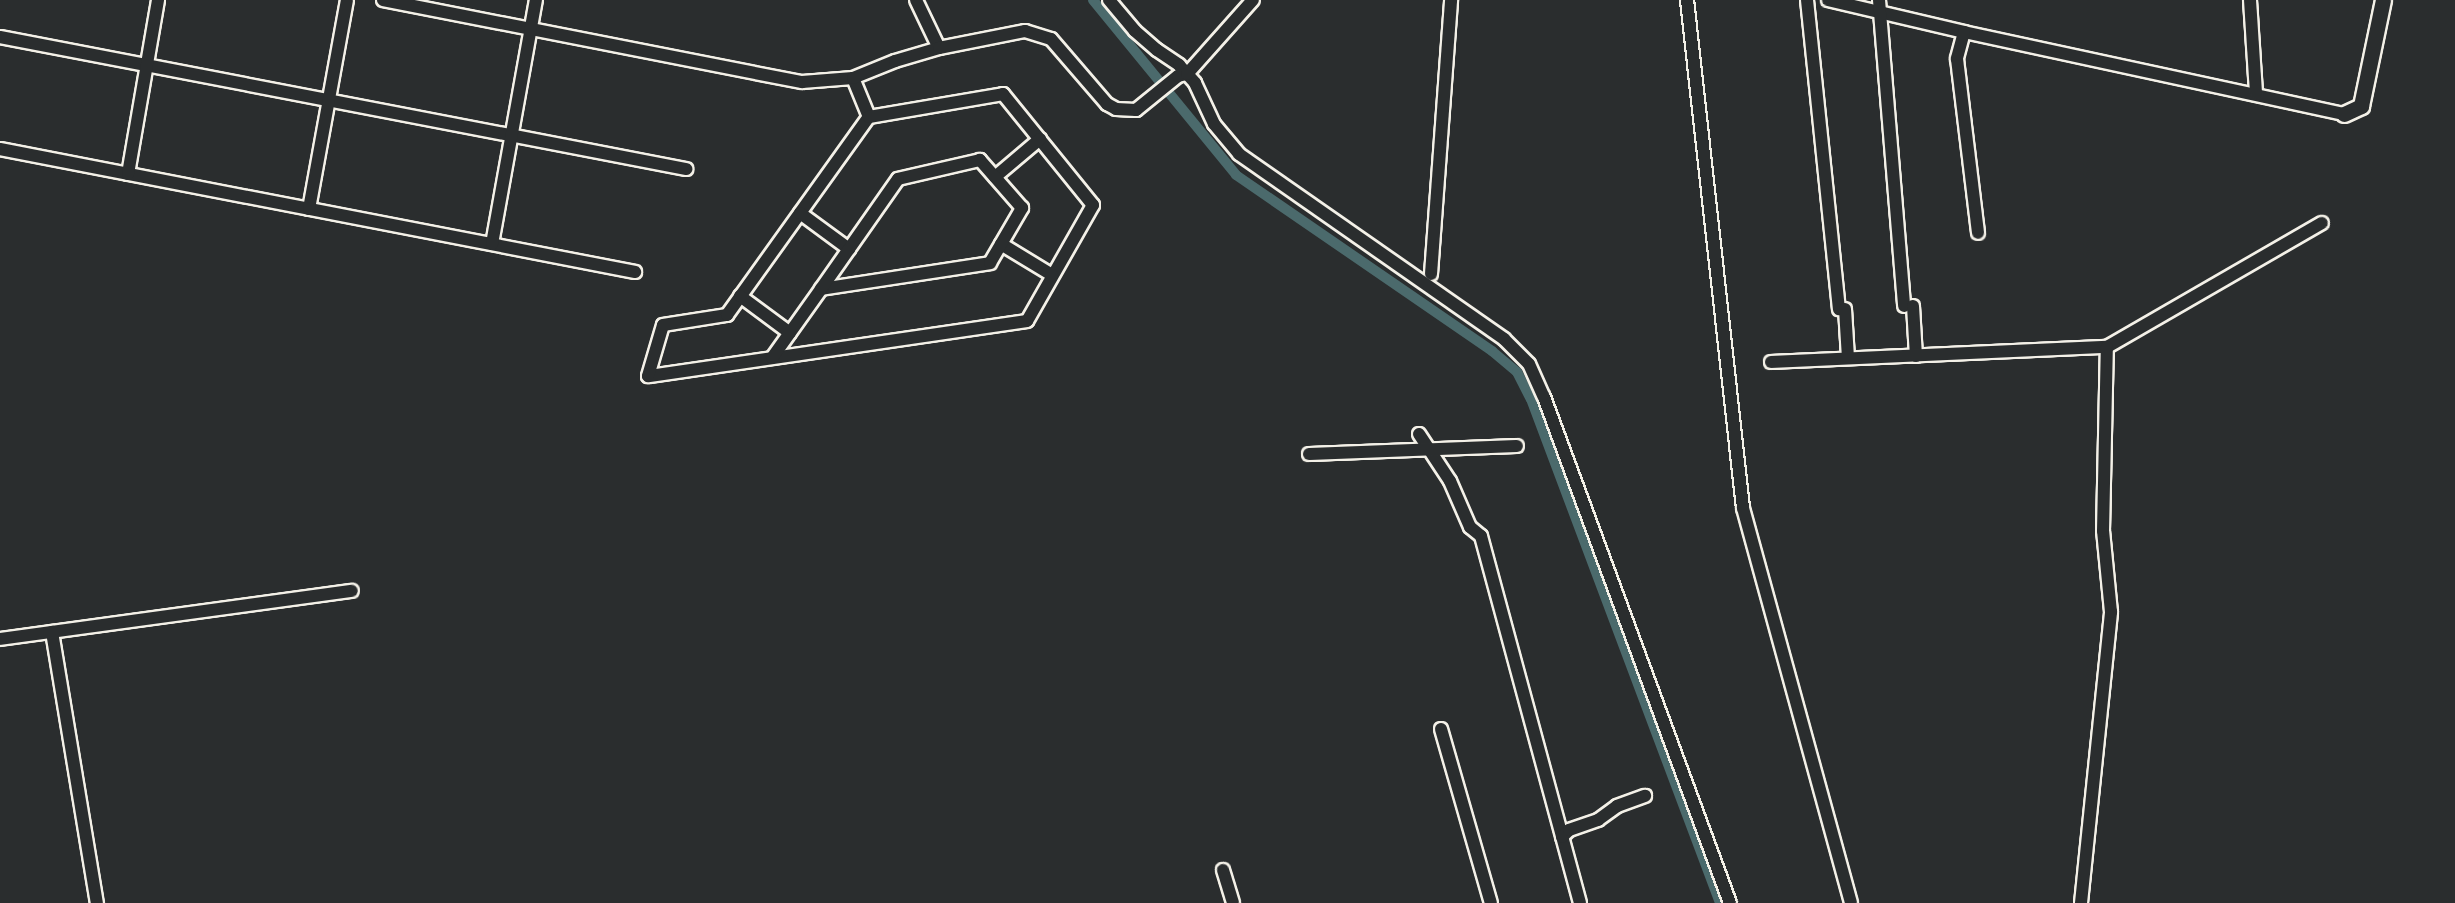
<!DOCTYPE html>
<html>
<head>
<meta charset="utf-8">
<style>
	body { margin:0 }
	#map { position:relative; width:2455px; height:903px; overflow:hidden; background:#2a2d2e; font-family:Mali,sans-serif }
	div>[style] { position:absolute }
	.canal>* { height:10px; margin:-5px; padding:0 5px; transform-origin:5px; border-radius:5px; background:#4b6a6c }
	.roads { filter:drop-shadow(2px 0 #f4f1e8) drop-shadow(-2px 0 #f4f1e8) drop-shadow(0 2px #f4f1e8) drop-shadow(0 -2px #f4f1e8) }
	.minor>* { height:12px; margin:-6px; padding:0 6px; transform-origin:6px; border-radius:6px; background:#2a2d2e }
	.tertiary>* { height:15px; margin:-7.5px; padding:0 7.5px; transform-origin:7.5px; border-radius:7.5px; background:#2a2d2e }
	span { translate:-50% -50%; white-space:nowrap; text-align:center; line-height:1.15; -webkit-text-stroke:5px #2a2d2e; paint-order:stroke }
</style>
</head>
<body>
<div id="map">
	<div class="canal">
		<div style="left:1093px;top:0;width:226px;rotate:50.7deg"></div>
		<div style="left:1236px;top:175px;width:311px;rotate:34.5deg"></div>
		<div style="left:1492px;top:351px;width:33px;rotate:40deg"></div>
		<div style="left:1517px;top:372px;width:30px;rotate:63deg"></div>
		<div style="left:1531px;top:399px;width:538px;rotate:69.44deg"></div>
	</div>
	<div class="roads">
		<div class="minor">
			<div style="left:383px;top:0;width:427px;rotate:11.1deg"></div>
			<div style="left:802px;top:82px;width:51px;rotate:-4.5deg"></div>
			<div style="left:853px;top:78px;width:42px;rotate:67.7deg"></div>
			<div style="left:916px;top:0;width:53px;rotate:64.4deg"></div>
			<div style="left:1109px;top:0;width:40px;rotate:50deg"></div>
			<div style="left:1135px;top:31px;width:29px;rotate:41deg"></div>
			<div style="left:1157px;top:50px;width:27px;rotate:34deg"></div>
			<div style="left:1179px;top:65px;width:24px;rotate:48deg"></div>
			<div style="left:1195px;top:83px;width:45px;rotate:65.1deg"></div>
			<div style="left:1214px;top:124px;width:39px;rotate:50deg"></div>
			<div style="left:1239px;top:154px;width:323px;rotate:34.9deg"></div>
			<div style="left:1504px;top:339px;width:35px;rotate:45deg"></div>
			<div style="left:1529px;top:364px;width:36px;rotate:66deg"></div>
			<div style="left:1544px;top:397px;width:539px;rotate:69.82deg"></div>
			<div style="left:1687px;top:0;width:511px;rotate:83.71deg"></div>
			<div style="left:1743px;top:508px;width:409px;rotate:74.7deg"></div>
			<div style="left:1807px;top:0;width:311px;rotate:84.1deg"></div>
			<div style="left:1828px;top:0;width:140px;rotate:13.2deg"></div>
			<div style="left:1964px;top:32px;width:389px;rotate:12.2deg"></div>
			<div style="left:1879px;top:0;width:307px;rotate:85.3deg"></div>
			<div style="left:2250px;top:0;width:94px;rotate:86.3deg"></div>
			<div style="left:1964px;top:32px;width:28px;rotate:105deg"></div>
			<div style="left:1957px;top:59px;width:175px;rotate:83.1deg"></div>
			<div style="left:0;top:37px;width:699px;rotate:10.89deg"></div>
			<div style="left:853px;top:78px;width:45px;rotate:-22deg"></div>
			<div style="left:895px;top:61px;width:46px;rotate:-16.5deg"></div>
			<div style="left:939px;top:48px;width:88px;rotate:-11.2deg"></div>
			<div style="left:1025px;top:31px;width:27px;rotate:17deg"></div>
			<div style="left:1051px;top:39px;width:86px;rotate:49.3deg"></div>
			<div style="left:1107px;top:104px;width:10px;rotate:29deg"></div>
			<div style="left:1116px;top:109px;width:20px;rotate:3deg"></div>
			<div style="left:1136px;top:110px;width:54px;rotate:-39deg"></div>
			<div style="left:1178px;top:76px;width:9px;rotate:-13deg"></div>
			<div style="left:1187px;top:74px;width:99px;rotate:-48.3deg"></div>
			<div style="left:1003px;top:94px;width:143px;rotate:51deg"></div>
			<div style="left:1093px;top:205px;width:133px;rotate:119.6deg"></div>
			<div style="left:1027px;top:321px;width:383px;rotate:171.7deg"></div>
			<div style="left:648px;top:376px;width:53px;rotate:-73.6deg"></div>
			<div style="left:663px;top:325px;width:65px;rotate:-8.9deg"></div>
			<div style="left:727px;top:315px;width:244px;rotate:-54.4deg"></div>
			<div style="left:869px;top:117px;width:136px;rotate:-9.7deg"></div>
			<div style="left:0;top:149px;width:647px;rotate:10.96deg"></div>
			<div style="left:128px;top:174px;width:177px;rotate:-80.2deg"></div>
			<div style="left:995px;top:177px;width:59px;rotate:-40.2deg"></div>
			<div style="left:309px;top:209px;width:212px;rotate:-79.7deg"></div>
			<div style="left:800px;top:213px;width:61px;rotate:36.3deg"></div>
			<div style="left:492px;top:244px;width:248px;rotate:-79.8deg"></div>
			<div style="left:1001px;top:244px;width:60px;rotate:31.3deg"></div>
			<div style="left:1431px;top:274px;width:275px;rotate:-85.8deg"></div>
			<div style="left:740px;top:296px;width:62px;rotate:36.5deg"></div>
			<div style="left:1913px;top:306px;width:50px;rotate:86.6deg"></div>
			<div style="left:1845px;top:309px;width:49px;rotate:86.5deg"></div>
			<div style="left:772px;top:358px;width:85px;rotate:-54.6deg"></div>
			<div style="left:821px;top:289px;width:171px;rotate:-8.7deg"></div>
			<div style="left:990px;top:263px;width:64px;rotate:-59.8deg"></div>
			<div style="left:1022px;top:208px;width:64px;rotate:-131.2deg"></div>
			<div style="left:980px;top:160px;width:84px;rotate:167deg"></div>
			<div style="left:898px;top:179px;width:134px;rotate:125deg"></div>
			<div style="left:1771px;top:362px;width:336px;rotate:-2.6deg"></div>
			<div style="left:2107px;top:347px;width:248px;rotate:-30deg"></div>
			<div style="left:1419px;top:434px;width:56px;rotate:56.6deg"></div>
			<div style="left:1450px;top:481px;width:50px;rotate:66.5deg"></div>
			<div style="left:1470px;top:527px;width:14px;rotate:39deg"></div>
			<div style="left:1481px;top:536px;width:380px;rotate:74.9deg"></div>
			<div style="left:1309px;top:454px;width:208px;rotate:-2.2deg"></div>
			<div style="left:52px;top:632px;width:275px;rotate:80.6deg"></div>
			<div style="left:0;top:639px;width:355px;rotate:-7.8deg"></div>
			<div style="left:1441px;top:729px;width:181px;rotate:74deg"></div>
			<div style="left:1562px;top:837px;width:10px;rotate:-45deg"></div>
			<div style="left:1569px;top:830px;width:31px;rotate:-19deg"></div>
			<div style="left:1598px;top:820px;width:24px;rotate:-36deg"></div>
			<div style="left:1617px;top:806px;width:30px;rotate:-20deg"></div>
			<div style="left:1223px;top:870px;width:34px;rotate:73deg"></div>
			<div style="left:2081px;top:903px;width:293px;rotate:-84.1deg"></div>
			<div style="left:2111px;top:612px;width:81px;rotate:-95.6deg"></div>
			<div style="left:2103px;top:531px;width:184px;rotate:-88.8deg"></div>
		</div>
		<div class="tertiary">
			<div style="left:2344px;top:114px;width:19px;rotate:-25deg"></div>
			<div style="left:2361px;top:106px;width:108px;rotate:-78.3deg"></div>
		</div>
	</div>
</div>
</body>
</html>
